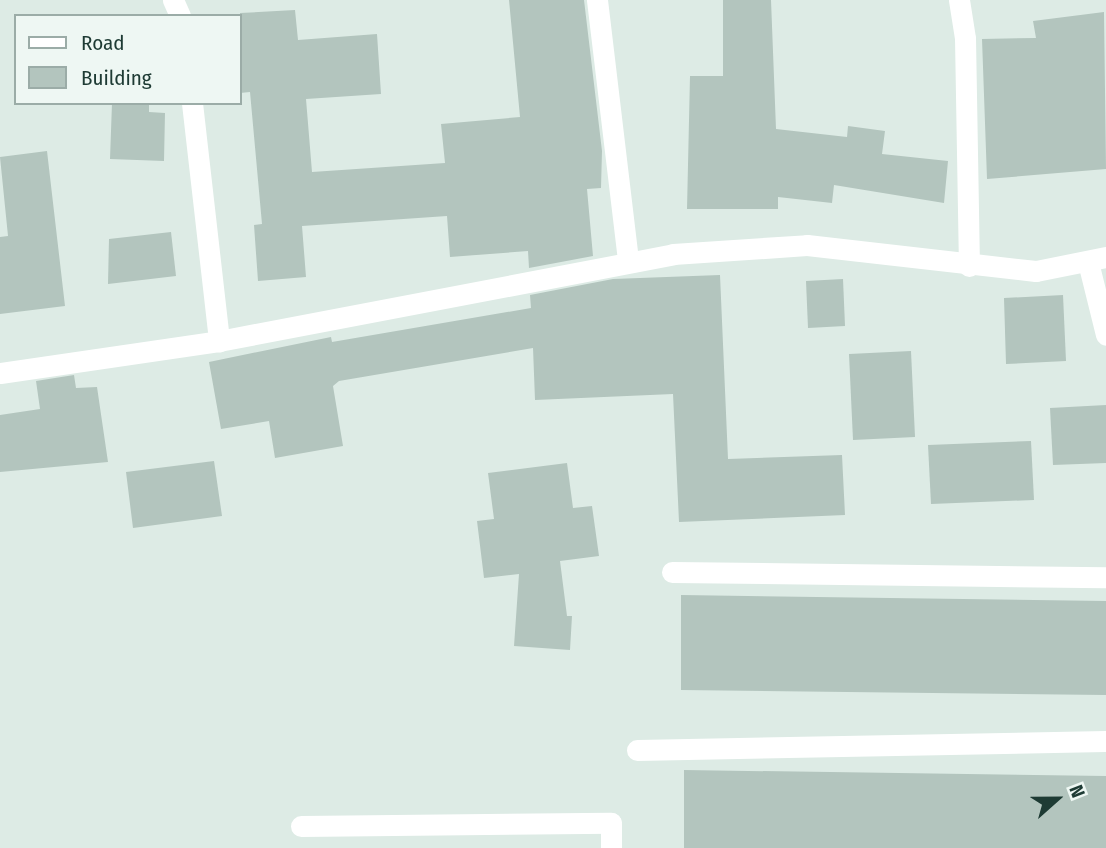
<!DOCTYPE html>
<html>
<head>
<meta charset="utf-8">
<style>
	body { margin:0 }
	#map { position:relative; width:1106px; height:848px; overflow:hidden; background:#ddebe5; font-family:"Fira Sans Condensed",sans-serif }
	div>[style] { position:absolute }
	.building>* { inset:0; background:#b3c5be }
	.minor>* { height:21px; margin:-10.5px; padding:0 10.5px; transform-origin:10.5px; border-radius:10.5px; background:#fff }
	span { translate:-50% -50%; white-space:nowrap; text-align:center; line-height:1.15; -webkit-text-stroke:6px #eef7f3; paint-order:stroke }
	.legend { position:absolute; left:14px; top:14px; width:228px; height:91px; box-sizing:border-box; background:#eef7f3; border:2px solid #9baca7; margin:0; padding:9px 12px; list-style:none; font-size:21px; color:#1e3b34 }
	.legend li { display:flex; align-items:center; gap:14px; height:35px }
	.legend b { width:35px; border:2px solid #9baca7 }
	.north { position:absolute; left:1022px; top:764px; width:70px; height:70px; -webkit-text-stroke:5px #eef7f3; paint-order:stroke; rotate:69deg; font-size:19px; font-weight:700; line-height:28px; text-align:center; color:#1e3b34 }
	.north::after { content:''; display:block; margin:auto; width:24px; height:32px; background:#1e3b34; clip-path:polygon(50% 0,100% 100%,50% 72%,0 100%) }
</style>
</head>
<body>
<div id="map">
	<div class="building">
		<div style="clip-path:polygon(509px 0,584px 0,602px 151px,601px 188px,587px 189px,593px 256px,529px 268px,528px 251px,450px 257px,447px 216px,302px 226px,306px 277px,258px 281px,254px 225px,262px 224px,250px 92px,240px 93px,240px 13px,295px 10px,298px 40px,377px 34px,381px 94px,306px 99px,312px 172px,445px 163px,441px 124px,520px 117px)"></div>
		<div style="clip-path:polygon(723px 0,771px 0,776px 129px,847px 137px,848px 126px,885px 131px,882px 154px,948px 161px,944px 203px,834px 185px,832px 203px,778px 197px,778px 209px,687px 209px,690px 76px,723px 76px)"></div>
		<div style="clip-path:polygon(1104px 12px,1106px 169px,987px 179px,982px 39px,1036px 38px,1033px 21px)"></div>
		<div style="clip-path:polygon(112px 103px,149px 103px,149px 112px,165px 113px,164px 161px,110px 159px)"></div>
		<div style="clip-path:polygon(47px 151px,65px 306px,0 314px,0 237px,8px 236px,0 157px)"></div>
		<div style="clip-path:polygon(171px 232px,176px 276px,108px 284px,109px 239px)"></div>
		<div style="clip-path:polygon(720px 275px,728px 459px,842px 455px,845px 515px,679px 522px,673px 394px,535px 400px,533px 348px,339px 381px,333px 386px,343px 446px,275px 458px,269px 421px,221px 429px,209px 362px,331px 337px,332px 342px,531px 308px,530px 295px,613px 279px)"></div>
		<div style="clip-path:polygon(843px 279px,845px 326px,808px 328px,806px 281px)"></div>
		<div style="clip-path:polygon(1063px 295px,1066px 361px,1006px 364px,1004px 298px)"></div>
		<div style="clip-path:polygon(911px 351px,915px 437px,853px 440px,849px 354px)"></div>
		<div style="clip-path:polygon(74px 375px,76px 388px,97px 387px,108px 462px,0 472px,0 415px,40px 409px,36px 381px)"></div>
		<div style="clip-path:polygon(1106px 405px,1106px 463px,1053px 465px,1050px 408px)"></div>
		<div style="clip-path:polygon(1031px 441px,1034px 500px,931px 504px,928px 445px)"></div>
		<div style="clip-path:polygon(214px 461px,222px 516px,133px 528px,126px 472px)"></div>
		<div style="clip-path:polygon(567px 463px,573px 508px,592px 506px,599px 556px,560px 561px,567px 616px,572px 616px,570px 650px,514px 646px,519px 574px,484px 578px,477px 521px,494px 519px,488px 473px)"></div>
		<div style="clip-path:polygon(681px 595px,1106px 601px,1106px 695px,681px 690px)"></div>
		<div style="clip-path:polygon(684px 770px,1106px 776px,1106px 848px,684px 848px)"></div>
	</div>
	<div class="minor">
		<div style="left:173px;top:0;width:17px;rotate:66deg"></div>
		<div style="left:597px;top:0;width:262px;rotate:83.2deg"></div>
		<div style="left:959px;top:0;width:38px;rotate:81deg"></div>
		<div style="left:965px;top:38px;width:228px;rotate:89deg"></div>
		<div style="left:192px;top:103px;width:240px;rotate:83.5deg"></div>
		<div style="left:1088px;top:262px;width:75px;rotate:76.1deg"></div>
		<div style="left:0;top:373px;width:221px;rotate:-8.3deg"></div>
		<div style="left:219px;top:341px;width:462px;rotate:-10.8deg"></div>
		<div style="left:673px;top:254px;width:134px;rotate:-3.8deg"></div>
		<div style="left:807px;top:245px;width:230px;rotate:6.5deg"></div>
		<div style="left:1036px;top:271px;width:71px;rotate:-11.3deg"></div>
		<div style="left:672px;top:572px;width:434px;rotate:0.7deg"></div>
		<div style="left:637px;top:750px;width:469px;rotate:-1.1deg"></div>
		<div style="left:301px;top:826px;width:310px;rotate:-0.6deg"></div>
		<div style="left:611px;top:823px;width:25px;rotate:90deg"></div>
	</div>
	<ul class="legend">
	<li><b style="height:9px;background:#fff"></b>Road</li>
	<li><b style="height:19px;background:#b3c5be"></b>Building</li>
	</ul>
	<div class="north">N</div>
</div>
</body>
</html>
